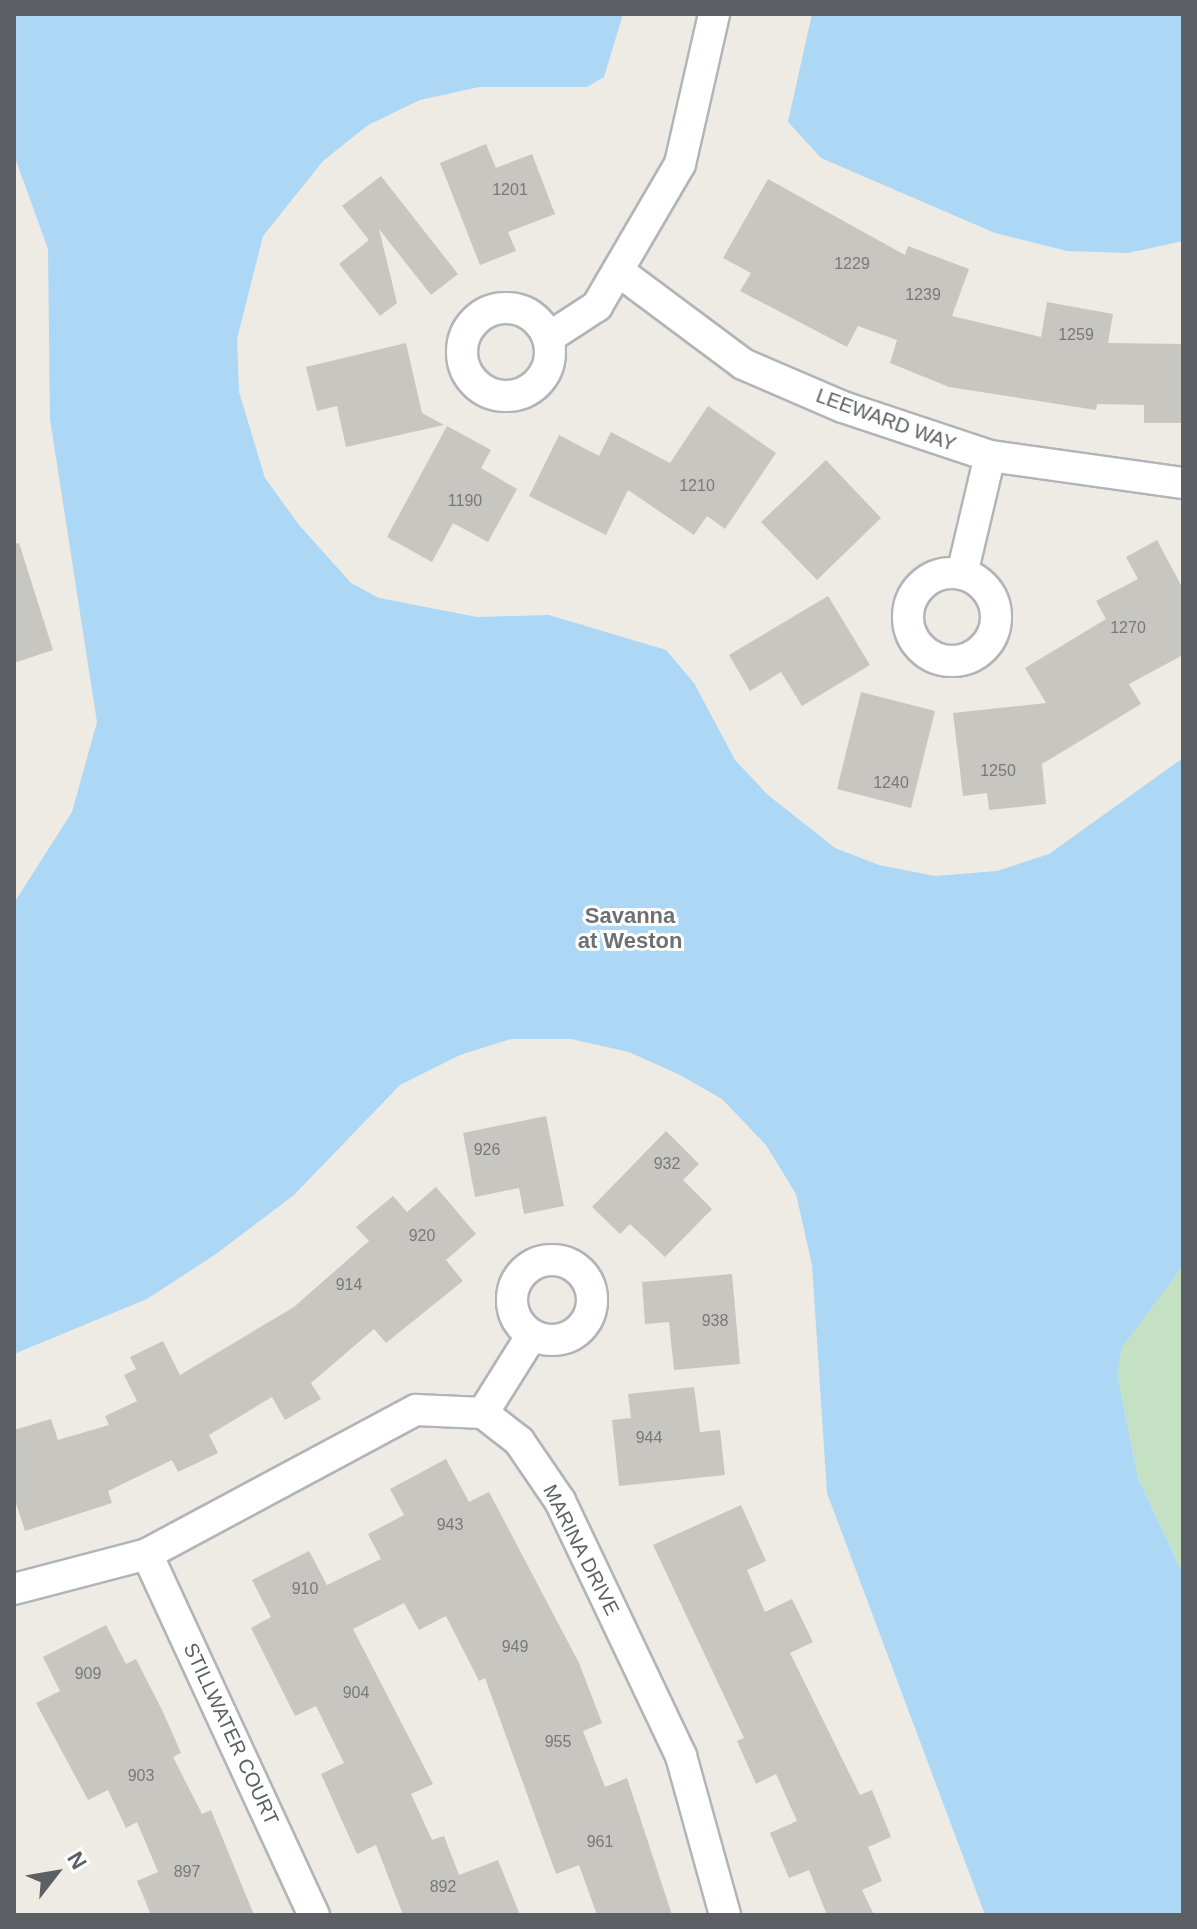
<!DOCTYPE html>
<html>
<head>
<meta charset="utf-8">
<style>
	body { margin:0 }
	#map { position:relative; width:1197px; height:1929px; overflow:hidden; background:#edebe4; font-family:Helvetica,sans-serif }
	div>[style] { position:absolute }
	.green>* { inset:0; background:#c4e2c3 }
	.water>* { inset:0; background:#acd7f5 }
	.building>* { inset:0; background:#c8c6c1 }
	.roads { filter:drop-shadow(2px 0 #b1b4b8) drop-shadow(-2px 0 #b1b4b8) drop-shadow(0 2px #b1b4b8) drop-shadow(0 -2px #b1b4b8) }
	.street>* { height:30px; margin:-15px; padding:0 15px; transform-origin:15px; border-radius:15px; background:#fff }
	.street>.ring { margin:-15px; padding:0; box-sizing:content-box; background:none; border:30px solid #fff; border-radius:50% }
	span { translate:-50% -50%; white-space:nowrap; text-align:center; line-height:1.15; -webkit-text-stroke:6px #fff; paint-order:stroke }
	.number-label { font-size:16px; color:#77797a }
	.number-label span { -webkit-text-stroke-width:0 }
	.street-label { font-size:20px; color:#5c5f63 }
	.neighbourhood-label { font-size:22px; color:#6d7175; font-weight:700 }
	.frame { position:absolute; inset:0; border:16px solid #5c5f63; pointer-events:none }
	.north { position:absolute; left:16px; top:1833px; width:80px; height:80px; -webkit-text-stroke:6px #fff; paint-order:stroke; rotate:59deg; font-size:22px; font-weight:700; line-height:32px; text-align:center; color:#5c5f63 }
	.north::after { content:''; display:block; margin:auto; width:28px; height:36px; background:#5c5f63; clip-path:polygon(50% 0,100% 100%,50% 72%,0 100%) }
</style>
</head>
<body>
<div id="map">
	<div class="green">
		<div style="clip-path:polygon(1183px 1266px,1183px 1574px,1138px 1478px,1117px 1373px,1121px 1347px)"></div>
	</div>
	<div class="water">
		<div style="clip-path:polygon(14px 14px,623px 14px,604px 77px,587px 87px,479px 87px,420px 100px,368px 125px,323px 161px,263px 236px,237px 339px,239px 392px,265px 478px,299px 525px,351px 583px,379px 598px,477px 617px,549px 615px,666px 650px,694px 683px,735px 760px,768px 795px,835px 848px,879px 865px,935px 876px,997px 871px,1049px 854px,1183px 758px,1183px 1266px,1122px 1347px,1117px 1373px,1138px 1478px,1183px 1574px,1183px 1915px,985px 1915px,827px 1493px,812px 1265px,796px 1194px,766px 1145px,722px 1099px,680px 1075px,629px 1052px,571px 1039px,511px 1039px,460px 1055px,400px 1085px,294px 1195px,216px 1254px,147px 1299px,14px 1354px,14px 903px,72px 812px,97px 722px,50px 419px,48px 249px,14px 155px)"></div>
		<div style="clip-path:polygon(812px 14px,1183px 14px,1183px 241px,1128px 253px,1067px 251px,995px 233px,821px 158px,788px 122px)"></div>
	</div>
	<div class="building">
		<div style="clip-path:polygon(486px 144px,496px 168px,532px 154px,555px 214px,508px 232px,516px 251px,480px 265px,440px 163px)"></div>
		<div style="clip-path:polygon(381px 176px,458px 274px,431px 295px,379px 229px,397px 303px,380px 316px,339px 264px,369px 240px,342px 206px)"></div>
		<div style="clip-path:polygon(768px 179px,905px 255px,908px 246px,969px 269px,952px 316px,1041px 337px,1047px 302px,1113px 314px,1108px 343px,1183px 344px,1182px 423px,1144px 423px,1144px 405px,1097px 404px,1096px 410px,949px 387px,890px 363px,897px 340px,858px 326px,847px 347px,740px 291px,751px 273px,723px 258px)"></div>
		<div style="clip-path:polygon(406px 343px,422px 413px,444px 425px,346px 447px,337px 406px,317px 411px,306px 367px)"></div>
		<div style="clip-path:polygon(708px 406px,776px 453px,725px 529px,707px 516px,694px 535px,628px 490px,606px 535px,529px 496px,559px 435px,599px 456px,611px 432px,670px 463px)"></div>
		<div style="clip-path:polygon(447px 426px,491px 450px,481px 468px,517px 489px,488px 542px,453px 523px,432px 562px,387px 537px)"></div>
		<div style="clip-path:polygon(826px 460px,881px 518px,817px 580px,761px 522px)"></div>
		<div style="clip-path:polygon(1157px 540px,1183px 589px,1183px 655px,1129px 684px,1141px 704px,1042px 764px,1046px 804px,989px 810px,987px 793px,963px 796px,953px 713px,1046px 703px,1025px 668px,1106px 619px,1096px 601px,1138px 579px,1126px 557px)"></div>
		<div style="clip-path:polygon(19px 543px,53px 650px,14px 663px,14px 544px)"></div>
		<div style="clip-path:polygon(828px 596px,870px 665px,802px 706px,781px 672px,750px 691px,729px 655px)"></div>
		<div style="clip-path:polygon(861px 692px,935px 711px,911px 808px,837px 789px)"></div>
		<div style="clip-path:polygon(546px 1116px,564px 1206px,524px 1214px,519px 1188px,475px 1197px,463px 1133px)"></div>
		<div style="clip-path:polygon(666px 1131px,699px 1164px,683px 1180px,712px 1209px,665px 1257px,630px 1224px,620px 1234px,592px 1207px)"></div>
		<div style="clip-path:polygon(436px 1187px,476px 1234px,446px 1260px,463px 1281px,386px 1343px,374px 1329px,311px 1383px,321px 1399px,285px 1420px,272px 1397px,209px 1435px,218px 1453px,178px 1472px,172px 1460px,108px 1491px,112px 1503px,25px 1531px,14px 1497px,14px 1430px,51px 1419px,58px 1440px,109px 1425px,105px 1416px,137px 1401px,124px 1375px,136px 1369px,130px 1357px,163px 1341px,180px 1375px,294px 1307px,369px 1241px,356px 1227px,393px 1196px,407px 1212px)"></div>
		<div style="clip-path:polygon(732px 1274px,740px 1364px,674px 1370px,669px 1322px,645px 1324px,642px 1282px)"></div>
		<div style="clip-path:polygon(694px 1387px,700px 1432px,720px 1430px,725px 1475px,619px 1486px,612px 1420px,631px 1418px,628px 1394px)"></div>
		<div style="clip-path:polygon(446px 1459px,469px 1502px,489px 1492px,579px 1663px,602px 1723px,583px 1731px,605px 1787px,627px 1778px,672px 1915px,597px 1915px,579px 1865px,556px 1874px,485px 1678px,479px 1681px,446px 1616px,419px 1630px,404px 1603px,353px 1629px,433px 1784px,411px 1794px,432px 1840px,444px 1836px,459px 1875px,498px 1860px,520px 1915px,403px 1915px,376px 1845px,357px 1854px,321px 1774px,344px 1763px,316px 1706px,295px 1716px,251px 1628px,271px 1617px,252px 1580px,309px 1551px,327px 1585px,381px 1559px,368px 1534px,404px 1515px,390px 1489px)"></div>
		<div style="clip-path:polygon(741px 1505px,766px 1561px,747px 1570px,765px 1612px,792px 1599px,813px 1642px,790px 1653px,860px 1795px,872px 1790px,891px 1837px,868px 1847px,882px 1881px,862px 1890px,874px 1915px,827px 1915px,809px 1870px,789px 1878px,770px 1833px,797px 1821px,776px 1774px,756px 1784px,737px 1741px,744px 1738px,653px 1545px)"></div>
		<div style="clip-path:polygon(106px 1625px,126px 1664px,136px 1659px,163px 1712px,181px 1753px,173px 1757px,202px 1814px,211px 1810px,254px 1915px,151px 1915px,137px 1881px,158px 1872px,137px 1822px,126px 1828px,108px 1790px,88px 1800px,36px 1703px,60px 1691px,43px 1657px)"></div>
	</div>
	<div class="roads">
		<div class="street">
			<div style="left:621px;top:273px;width:152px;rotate:36.7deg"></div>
			<div style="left:743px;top:364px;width:109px;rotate:23.3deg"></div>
			<div style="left:843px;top:407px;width:155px;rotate:18.4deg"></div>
			<div style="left:990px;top:456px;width:195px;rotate:8deg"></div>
			<div class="ring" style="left:462px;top:308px;width:58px;height:58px"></div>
			<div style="left:548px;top:338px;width:59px;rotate:-33.1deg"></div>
			<div style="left:597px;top:306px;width:164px;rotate:-59.7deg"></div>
			<div style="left:680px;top:164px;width:154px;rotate:-77.2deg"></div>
			<div class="ring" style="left:908px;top:573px;width:58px;height:58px"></div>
			<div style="left:962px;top:574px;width:121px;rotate:-76.7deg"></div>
			<div class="ring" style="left:512px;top:1260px;width:50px;height:50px"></div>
			<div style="left:483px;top:1413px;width:92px;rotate:-57.9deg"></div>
			<div style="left:147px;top:1554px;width:398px;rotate:65.2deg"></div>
			<div style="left:14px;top:1589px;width:138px;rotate:-14.7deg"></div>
			<div style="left:147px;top:1554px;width:305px;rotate:-28.2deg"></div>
			<div style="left:416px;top:1410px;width:67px;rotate:2.6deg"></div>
			<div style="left:483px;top:1413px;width:46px;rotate:37.9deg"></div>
			<div style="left:519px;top:1441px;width:73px;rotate:55.7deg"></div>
			<div style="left:560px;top:1501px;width:282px;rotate:64.6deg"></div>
			<div style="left:681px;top:1756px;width:165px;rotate:74.5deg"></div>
		</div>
	</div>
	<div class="number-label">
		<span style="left:510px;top:190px">1201</span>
		<span style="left:852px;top:264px">1229</span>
		<span style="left:923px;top:295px">1239</span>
		<span style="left:1076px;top:335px">1259</span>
		<span style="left:697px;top:486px">1210</span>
		<span style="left:465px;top:501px">1190</span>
		<span style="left:1128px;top:628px">1270</span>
		<span style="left:998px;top:771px">1250</span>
		<span style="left:891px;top:783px">1240</span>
		<span style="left:487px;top:1150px">926</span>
		<span style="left:667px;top:1164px">932</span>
		<span style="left:422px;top:1236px">920</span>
		<span style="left:349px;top:1285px">914</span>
		<span style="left:715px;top:1321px">938</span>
		<span style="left:649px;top:1438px">944</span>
		<span style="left:450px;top:1525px">943</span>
		<span style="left:305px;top:1589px">910</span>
		<span style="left:515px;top:1647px">949</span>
		<span style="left:88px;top:1674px">909</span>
		<span style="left:356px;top:1693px">904</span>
		<span style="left:558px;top:1742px">955</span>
		<span style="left:141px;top:1776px">903</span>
		<span style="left:600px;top:1842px">961</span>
		<span style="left:187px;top:1872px">897</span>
		<span style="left:443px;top:1887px">892</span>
	</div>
	<div class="street-label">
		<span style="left:886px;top:420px;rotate:20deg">LEEWARD WAY</span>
		<span style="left:581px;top:1550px;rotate:63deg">MARINA DRIVE</span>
		<span style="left:231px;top:1734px;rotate:65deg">STILLWATER COURT</span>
	</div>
	<div class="neighbourhood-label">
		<span style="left:630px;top:928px">Savanna<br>at Weston</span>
	</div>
	<div class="frame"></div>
	<div class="north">N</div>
</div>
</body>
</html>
